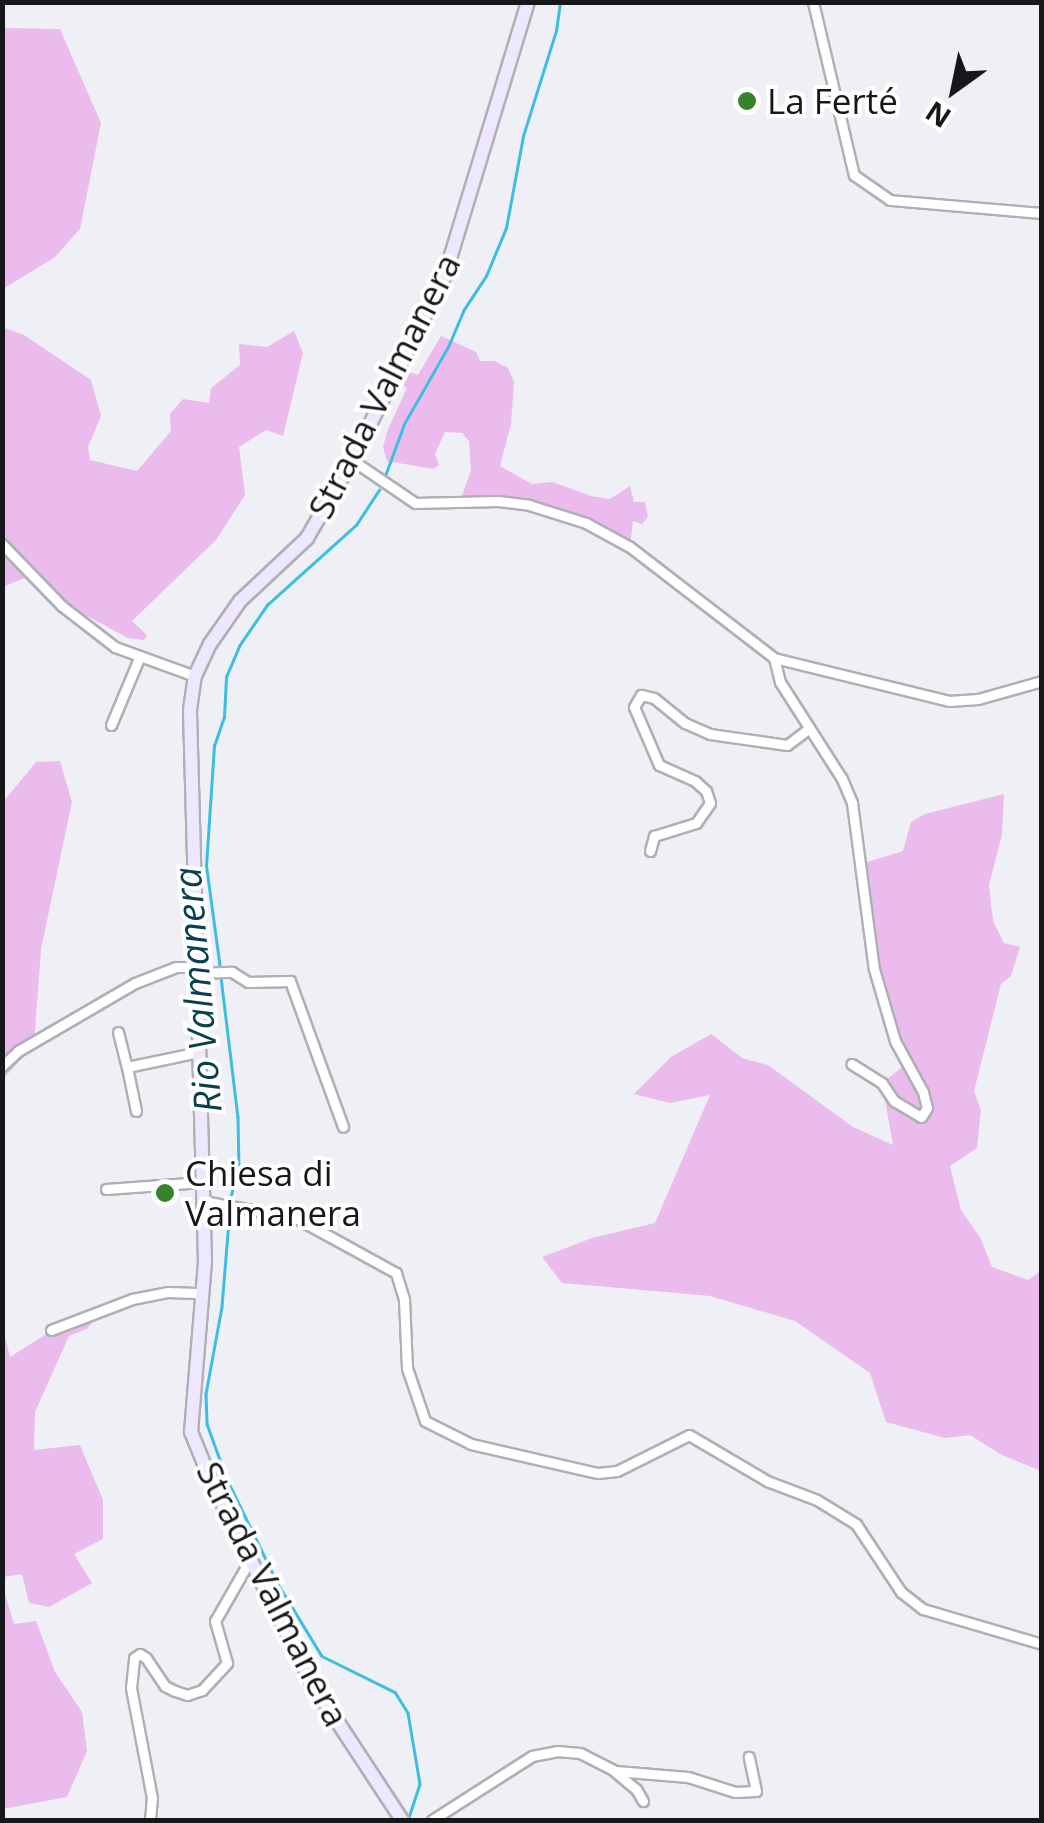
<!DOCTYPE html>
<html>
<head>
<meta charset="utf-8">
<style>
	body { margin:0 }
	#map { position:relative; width:1044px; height:1823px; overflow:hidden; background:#eef0f6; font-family:"Open Sans",sans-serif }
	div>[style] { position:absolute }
	.green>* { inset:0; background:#ebbbed }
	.stream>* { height:2.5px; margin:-1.25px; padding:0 1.25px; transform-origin:1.25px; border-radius:1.25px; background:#3dbee1 }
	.roads { filter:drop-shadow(2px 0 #afb0b6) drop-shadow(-2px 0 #afb0b6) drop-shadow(0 2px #afb0b6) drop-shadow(0 -2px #afb0b6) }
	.street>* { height:9px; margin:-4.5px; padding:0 4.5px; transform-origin:4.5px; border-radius:4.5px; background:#fff }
	.secondary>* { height:12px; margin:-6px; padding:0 6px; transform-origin:6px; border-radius:6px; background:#eee7ff }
	.dots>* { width:28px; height:28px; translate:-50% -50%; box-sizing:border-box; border:5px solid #fff; border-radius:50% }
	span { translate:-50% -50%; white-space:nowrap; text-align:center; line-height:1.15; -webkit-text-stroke:8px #fff; paint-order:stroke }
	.poi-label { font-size:35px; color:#161719 }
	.left { translate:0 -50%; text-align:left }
	.street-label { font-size:35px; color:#161719 }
	.water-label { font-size:38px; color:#07414f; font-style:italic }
	.frame { position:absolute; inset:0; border:5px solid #161719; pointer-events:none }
	.north { position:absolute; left:904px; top:40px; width:100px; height:100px; -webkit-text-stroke:8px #fff; paint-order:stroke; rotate:213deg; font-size:28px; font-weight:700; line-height:40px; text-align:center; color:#161719 }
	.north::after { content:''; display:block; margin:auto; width:35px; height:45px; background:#161719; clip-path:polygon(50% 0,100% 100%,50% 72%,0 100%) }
</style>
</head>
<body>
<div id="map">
	<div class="green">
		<div style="clip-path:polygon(3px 28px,60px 29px,101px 123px,80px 229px,55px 257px,3px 289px)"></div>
		<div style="clip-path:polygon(2px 327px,24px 335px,91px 380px,101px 416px,88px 447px,90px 460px,137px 471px,171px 431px,170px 414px,183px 399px,209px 403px,211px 388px,240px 365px,239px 344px,267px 347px,294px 331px,303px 353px,283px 436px,266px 430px,239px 447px,245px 495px,216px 540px,132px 621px,147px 635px,144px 640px,128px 638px,67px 605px,34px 574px,3px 587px)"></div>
		<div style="clip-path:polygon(441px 336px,476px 352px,480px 361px,495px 361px,508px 368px,514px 382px,511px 424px,500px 466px,532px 484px,552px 482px,591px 496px,610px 499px,630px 486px,634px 502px,645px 502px,648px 517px,642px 524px,633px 521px,630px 547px,586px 523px,529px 505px,459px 504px,471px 470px,469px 441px,462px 433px,445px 432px,435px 454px,439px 465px,433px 469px,387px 461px,383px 447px,388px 429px,407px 388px,397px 381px,400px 369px,418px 375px)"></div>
		<div style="clip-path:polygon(60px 761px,72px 802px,41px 949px,34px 1045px,3px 1079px,3px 802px,36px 762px)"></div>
		<div style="clip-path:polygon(1004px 794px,1002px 835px,989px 885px,993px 921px,1004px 943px,1020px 947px,1011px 976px,1001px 984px,974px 1091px,981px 1110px,977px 1148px,950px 1166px,961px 1210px,981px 1239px,992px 1267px,1028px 1280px,1041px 1271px,1041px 1471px,1000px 1454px,970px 1435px,945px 1438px,886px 1422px,870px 1373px,795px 1321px,710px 1296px,562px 1283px,542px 1257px,592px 1238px,655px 1223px,710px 1095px,670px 1103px,634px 1094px,671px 1057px,711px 1034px,742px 1058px,768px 1065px,853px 1127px,893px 1145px,882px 1083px,906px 1064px,881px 999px,861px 864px,903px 851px,911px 822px,925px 814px)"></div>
		<div style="clip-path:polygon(102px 1309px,87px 1329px,69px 1336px,35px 1412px,34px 1450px,80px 1445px,103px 1500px,103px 1539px,74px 1554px,92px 1583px,49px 1607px,29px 1603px,22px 1574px,3px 1577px,2px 1325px,10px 1357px,51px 1331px)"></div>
		<div style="clip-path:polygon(3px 1587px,14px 1624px,36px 1621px,55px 1672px,82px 1712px,87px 1751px,67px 1797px,8px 1808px,2px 1808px)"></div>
	</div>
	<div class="stream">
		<div style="left:385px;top:476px;width:55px;rotate:-69.9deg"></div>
		<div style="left:404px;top:424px;width:89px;rotate:-60.3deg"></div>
		<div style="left:448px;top:347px;width:39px;rotate:-67deg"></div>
		<div style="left:463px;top:311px;width:42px;rotate:-56.7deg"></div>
		<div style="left:486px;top:276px;width:52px;rotate:-67.4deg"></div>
		<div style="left:506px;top:228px;width:94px;rotate:-79.5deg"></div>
		<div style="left:523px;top:136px;width:110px;rotate:-72.6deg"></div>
		<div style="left:556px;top:31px;width:29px;rotate:-82deg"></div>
		<div style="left:220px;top:969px;width:104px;rotate:-97.7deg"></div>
		<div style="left:206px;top:866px;width:120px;rotate:-86.2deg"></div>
		<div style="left:214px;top:746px;width:31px;rotate:-71deg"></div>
		<div style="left:224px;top:717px;width:40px;rotate:-87.1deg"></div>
		<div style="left:226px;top:677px;width:34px;rotate:-67deg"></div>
		<div style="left:239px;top:646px;width:50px;rotate:-55.7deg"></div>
		<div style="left:267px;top:605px;width:120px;rotate:-42deg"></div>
		<div style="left:356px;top:525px;width:42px;rotate:-56.7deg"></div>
		<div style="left:221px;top:977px;width:141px;rotate:83.1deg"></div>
		<div style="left:238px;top:1117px;width:50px;rotate:88.9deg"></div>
		<div style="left:239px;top:1167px;width:35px;rotate:105deg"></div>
		<div style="left:230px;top:1209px;width:98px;rotate:94.7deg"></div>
		<div style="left:222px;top:1307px;width:88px;rotate:100.4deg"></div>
		<div style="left:206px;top:1394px;width:30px;rotate:88deg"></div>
		<div style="left:207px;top:1424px;width:59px;rotate:70deg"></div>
		<div style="left:227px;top:1479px;width:117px;rotate:64.1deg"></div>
		<div style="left:278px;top:1584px;width:84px;rotate:58.6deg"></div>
		<div style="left:322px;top:1656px;width:81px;rotate:26.3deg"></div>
		<div style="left:395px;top:1692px;width:25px;rotate:58deg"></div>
		<div style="left:408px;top:1713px;width:72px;rotate:80.4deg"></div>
		<div style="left:420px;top:1784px;width:38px;rotate:108deg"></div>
	</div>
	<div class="roads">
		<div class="street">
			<div style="left:813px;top:2px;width:178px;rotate:76.7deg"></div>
			<div style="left:854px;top:175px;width:44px;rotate:34.8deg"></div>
			<div style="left:890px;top:200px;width:153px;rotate:4.9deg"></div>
			<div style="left:352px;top:460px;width:76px;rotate:34.3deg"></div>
			<div style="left:415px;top:503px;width:83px;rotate:-1.4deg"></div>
			<div style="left:498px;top:501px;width:31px;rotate:7deg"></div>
			<div style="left:529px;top:505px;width:60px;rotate:17.5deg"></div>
			<div style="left:586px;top:523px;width:50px;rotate:28.6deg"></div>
			<div style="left:630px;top:547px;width:182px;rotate:37.6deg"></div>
			<div style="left:774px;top:658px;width:180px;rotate:13.8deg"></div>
			<div style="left:949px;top:701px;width:29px;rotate:-4deg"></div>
			<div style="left:978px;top:699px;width:66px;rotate:-15.7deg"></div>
			<div style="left:2px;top:544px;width:86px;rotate:45.9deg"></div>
			<div style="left:62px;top:606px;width:67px;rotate:37.7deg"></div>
			<div style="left:115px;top:647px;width:85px;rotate:19.9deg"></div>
			<div style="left:774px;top:658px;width:25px;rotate:76deg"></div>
			<div style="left:780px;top:682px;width:115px;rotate:57.4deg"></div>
			<div style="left:842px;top:779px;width:26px;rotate:67deg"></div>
			<div style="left:852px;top:803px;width:167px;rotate:82.5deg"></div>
			<div style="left:874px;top:969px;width:75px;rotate:73.7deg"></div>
			<div style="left:895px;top:1041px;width:58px;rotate:61.2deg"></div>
			<div style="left:923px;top:1092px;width:16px;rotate:76deg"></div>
			<div style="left:927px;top:1108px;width:11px;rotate:124deg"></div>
			<div style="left:921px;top:1117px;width:31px;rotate:-149deg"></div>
			<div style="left:894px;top:1101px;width:22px;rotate:-124deg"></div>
			<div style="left:882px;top:1083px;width:36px;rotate:-148deg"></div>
			<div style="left:111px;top:725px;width:73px;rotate:-67.3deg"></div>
			<div style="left:650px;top:851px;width:16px;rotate:-75deg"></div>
			<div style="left:654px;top:836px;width:44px;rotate:-17.2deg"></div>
			<div style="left:696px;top:823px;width:24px;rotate:-55deg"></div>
			<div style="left:710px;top:803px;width:13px;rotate:-108deg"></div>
			<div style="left:706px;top:791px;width:15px;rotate:-138deg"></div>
			<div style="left:695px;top:781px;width:39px;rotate:-156deg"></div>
			<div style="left:659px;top:765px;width:63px;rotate:-113.3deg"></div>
			<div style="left:634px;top:707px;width:14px;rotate:-60deg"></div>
			<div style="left:641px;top:695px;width:13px;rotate:13deg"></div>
			<div style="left:654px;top:698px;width:40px;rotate:39deg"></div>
			<div style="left:685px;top:723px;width:27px;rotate:24deg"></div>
			<div style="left:710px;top:734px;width:78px;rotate:8.1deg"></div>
			<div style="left:787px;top:745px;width:26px;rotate:-37deg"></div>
			<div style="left:197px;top:973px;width:35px;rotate:-2deg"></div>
			<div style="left:232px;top:972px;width:19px;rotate:32deg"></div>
			<div style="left:248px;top:982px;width:42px;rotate:-1.4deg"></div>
			<div style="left:290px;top:981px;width:155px;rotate:70deg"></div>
			<div style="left:118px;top:1032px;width:36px;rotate:76deg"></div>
			<div style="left:2px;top:1066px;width:22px;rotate:-43deg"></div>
			<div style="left:18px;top:1051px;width:135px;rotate:-30.2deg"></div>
			<div style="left:135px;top:983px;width:44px;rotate:-21.3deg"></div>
			<div style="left:176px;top:967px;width:21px"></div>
			<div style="left:136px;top:1111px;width:45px;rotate:-101.6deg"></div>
			<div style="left:127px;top:1067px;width:74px;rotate:-11.8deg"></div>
			<div style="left:106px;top:1189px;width:97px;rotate:-4.1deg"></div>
			<div style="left:203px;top:1201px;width:95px;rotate:10.4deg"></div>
			<div style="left:296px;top:1218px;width:114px;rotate:28.8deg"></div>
			<div style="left:396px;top:1273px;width:27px;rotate:73deg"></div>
			<div style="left:404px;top:1299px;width:69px;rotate:87.5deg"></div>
			<div style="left:407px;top:1368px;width:56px;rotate:71.2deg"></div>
			<div style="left:425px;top:1421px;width:51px;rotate:26.6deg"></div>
			<div style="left:471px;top:1444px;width:130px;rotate:12.9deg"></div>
			<div style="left:598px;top:1473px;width:19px;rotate:-6deg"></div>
			<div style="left:617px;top:1471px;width:80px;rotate:-26.6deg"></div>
			<div style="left:689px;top:1435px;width:91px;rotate:30.5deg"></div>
			<div style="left:767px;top:1481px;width:53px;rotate:20.8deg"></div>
			<div style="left:817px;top:1500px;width:46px;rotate:31.6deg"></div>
			<div style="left:856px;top:1524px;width:82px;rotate:56.5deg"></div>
			<div style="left:901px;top:1592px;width:28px;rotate:38deg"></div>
			<div style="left:923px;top:1609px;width:124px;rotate:16.4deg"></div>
			<div style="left:51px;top:1330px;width:87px;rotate:-20.9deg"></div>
			<div style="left:132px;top:1299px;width:37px;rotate:-11deg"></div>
			<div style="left:168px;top:1292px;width:35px;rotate:2deg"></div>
			<div style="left:616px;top:1771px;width:72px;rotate:4.8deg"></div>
			<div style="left:688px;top:1777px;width:49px;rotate:17.7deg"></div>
			<div style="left:735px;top:1792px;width:21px;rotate:-3deg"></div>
			<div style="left:756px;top:1791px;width:35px;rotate:-102deg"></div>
			<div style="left:150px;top:1820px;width:22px;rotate:-85deg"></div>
			<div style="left:152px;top:1798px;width:112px;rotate:-100.8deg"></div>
			<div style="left:131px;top:1688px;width:30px;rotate:-84deg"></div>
			<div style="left:134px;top:1658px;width:7px;rotate:-34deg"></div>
			<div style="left:140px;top:1654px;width:7px;rotate:34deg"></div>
			<div style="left:146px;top:1658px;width:34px;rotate:56deg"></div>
			<div style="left:165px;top:1686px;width:11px;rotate:27deg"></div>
			<div style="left:175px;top:1691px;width:13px;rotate:18deg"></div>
			<div style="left:187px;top:1695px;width:16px;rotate:-18deg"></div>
			<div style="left:202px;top:1690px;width:37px;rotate:-47deg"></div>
			<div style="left:227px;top:1663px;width:44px;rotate:-105.9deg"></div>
			<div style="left:215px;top:1621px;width:70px;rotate:-60.2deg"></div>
			<div style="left:432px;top:1820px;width:119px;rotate:-32.6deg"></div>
			<div style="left:532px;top:1756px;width:25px;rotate:-11deg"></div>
			<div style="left:557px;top:1751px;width:23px;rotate:5deg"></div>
			<div style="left:580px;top:1753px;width:37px;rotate:27deg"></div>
			<div style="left:613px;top:1770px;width:30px;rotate:40deg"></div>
			<div style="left:636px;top:1789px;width:14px;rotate:60deg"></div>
		</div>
		<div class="secondary">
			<div style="left:402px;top:1820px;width:164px;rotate:-123.3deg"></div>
			<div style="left:312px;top:1683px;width:231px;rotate:-116.5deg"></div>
			<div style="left:209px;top:1476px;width:48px;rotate:-112.2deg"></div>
			<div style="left:191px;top:1432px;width:171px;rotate:-85.3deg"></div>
			<div style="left:205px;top:1262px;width:552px;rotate:-91.56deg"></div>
			<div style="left:190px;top:710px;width:34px;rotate:-82deg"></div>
			<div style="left:195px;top:676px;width:35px;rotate:-65deg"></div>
			<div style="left:210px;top:644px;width:52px;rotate:-55.1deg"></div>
			<div style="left:240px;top:601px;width:92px;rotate:-43.2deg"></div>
			<div style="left:307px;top:538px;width:90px;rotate:-60deg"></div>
			<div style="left:352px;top:460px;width:207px;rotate:-63.3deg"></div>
			<div style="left:445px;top:275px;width:285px;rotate:-73.1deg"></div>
		</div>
	</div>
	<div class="dots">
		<div style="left:747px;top:101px;background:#37822b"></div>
		<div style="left:165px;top:1193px;background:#37822b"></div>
	</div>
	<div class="poi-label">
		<span class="left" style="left:767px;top:101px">La Ferté</span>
		<span class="left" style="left:185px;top:1193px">Chiesa di<br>Valmanera</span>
	</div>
	<div class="street-label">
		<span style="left:384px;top:386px;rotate:-63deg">Strada Valmanera</span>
		<span style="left:273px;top:1594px;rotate:63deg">Strada Valmanera</span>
	</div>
	<div class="water-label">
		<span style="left:197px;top:990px;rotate:-95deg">Rio Valmanera</span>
	</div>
	<div class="frame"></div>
	<div class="north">N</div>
</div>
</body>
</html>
